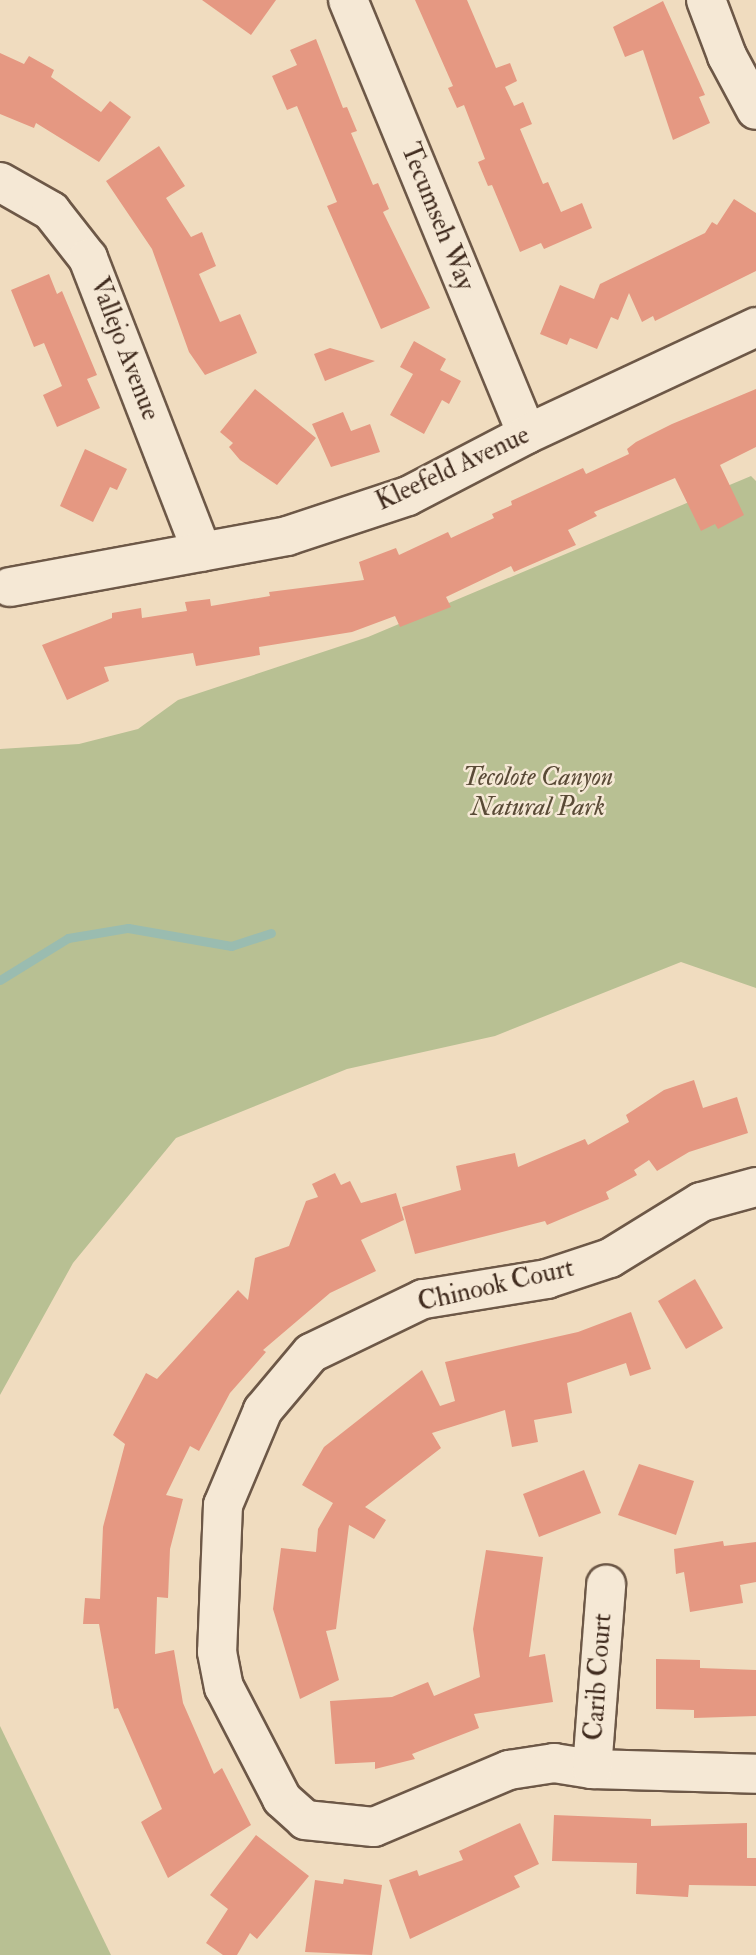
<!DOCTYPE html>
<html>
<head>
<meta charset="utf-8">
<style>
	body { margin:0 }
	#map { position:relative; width:756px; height:1955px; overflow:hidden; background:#f0dcbf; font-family:"IM FELL Double Pica",serif }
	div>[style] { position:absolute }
	.green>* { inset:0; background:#b8c093 }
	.stream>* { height:9px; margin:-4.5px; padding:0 4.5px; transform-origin:4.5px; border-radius:4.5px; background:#9abcb0 }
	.building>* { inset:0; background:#e59882 }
	.roads { filter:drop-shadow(2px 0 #6d5847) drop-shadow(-2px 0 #6d5847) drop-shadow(0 2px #6d5847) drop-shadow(0 -2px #6d5847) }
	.minor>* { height:38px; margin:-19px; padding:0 19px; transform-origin:19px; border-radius:19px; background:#f5e8d5 }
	span { translate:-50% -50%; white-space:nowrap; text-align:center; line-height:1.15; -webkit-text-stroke:5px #f5e8d5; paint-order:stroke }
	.street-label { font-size:26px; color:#412c1f }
	.park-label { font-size:26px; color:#594a36; font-style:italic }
</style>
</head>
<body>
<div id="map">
	<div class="green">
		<div style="clip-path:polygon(751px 476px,756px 481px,756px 988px,681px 962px,495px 1036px,347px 1069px,176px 1138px,73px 1263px,0 1395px,0 749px,79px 744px,138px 729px,178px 700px,368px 637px)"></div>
		<div style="clip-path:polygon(0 1726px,111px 1955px,0 1955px)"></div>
	</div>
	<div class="stream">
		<div style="left:0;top:980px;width:80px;rotate:-31.7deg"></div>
		<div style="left:68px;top:938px;width:61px;rotate:-9.5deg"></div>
		<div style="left:128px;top:928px;width:105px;rotate:9.9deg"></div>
		<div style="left:231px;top:946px;width:42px;rotate:-18deg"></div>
	</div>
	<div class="building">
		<div style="clip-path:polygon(202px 0,276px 0,251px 35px)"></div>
		<div style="clip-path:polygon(415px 0,467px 0,496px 68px,510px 63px,517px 81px,505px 87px,514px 106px,523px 102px,532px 124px,520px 129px,543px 184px,548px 182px,561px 212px,582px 203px,592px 228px,544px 249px,541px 243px,520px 252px,492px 185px,488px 186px,478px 162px,485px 159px,464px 105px,457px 108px,448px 88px,453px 86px)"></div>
		<div style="clip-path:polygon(663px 1px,705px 95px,699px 97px,710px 123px,673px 140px,643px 50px,625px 57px,613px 27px)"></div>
		<div style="clip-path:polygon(316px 39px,343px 108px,347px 107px,357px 131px,351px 133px,373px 185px,378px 183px,389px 209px,383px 212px,430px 308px,381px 329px,327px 206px,337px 202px,297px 106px,287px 110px,272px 76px,297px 65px,290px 50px)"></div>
		<div style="clip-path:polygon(0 53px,24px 64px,29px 56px,54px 70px,51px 77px,101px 112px,110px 101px,131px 117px,99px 162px,36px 123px,34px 128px,0 114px)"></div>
		<div style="clip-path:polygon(159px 146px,185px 186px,166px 198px,191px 237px,202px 232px,216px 266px,199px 274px,220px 322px,240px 314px,257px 353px,205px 375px,189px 352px,152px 249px,106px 181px)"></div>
		<div style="clip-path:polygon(734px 199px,756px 213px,756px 271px,655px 321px,653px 316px,642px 322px,629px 293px,618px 320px,611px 317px,597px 349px,570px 338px,567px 345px,540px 334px,560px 285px,594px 299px,600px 284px,705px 233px,712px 222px,717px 225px)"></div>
		<div style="clip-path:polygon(49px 274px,57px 294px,62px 291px,97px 375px,87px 379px,100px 408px,57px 427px,43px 395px,62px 386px,44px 343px,34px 347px,11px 290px)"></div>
		<div style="clip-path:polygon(414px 341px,446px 359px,440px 370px,461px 381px,449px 404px,442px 400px,424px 434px,390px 415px,413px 374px,400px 367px)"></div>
		<div style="clip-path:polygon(330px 348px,375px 361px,325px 381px,314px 354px)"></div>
		<div style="clip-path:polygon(255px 389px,316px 438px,277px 485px,240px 460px,229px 447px,233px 443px,220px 432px)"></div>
		<div style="clip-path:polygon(756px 389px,756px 447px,720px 465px,744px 515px,718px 529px,715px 524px,701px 531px,675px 478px,594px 512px,597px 516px,568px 530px,576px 545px,514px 572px,511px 566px,446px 597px,451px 607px,400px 627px,395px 616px,352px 632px,259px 647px,260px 655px,196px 666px,193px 653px,104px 667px,109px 681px,67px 700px,42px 645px,112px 618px,112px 613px,141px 608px,142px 618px,187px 611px,185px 602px,210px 599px,211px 606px,270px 596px,269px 592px,364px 580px,359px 562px,396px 548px,399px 555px,448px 532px,451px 538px,494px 518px,492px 514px,512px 505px,511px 501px,583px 468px,586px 474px,629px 454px,627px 449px,636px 442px,672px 424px)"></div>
		<div style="clip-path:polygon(343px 412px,351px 431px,370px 424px,380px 452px,331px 467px,312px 424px)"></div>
		<div style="clip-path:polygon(85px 449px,127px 469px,117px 490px,110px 487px,93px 522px,60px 506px)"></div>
		<div style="clip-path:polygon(694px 1080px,703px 1108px,737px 1097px,748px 1133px,689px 1152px,657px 1171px,649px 1160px,634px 1170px,637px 1175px,606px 1192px,609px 1199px,547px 1225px,545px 1221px,415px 1254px,402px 1207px,461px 1190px,456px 1166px,515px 1153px,518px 1167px,585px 1139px,588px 1145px,629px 1122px,626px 1115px,664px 1090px)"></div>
		<div style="clip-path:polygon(335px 1173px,341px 1185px,350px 1181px,361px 1203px,396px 1193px,404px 1220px,361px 1240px,376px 1271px,330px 1293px,263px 1350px,266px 1352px,230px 1393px,199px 1451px,190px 1446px,166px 1495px,183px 1499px,170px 1549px,168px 1598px,157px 1597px,155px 1654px,174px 1650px,183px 1703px,214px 1774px,222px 1768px,251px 1825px,168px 1878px,141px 1822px,162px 1809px,118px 1708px,114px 1709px,99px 1624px,83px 1624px,85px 1598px,100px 1599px,103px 1527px,125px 1444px,113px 1435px,146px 1373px,157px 1379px,238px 1290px,248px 1300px,255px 1258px,289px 1246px,306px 1201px,318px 1197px,312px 1184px)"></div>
		<div style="clip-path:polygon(695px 1279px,723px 1328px,686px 1349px,658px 1301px)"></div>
		<div style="clip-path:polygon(631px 1312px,651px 1369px,630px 1376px,626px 1363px,567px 1383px,572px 1413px,534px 1420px,538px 1442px,512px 1447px,505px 1410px,432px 1433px,441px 1448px,365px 1507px,386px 1520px,374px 1539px,349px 1525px,336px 1629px,326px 1631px,339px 1680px,300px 1699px,273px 1609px,281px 1548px,316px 1552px,318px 1529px,333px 1503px,302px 1485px,324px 1447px,422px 1370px,440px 1406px,455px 1401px,445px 1362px,578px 1332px)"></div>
		<div style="clip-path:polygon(639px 1464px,694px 1481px,676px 1535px,618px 1515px)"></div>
		<div style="clip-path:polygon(584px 1470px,601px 1513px,539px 1537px,523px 1494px)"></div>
		<div style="clip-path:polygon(723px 1541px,724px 1546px,756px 1542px,756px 1582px,740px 1585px,743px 1603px,690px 1612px,684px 1572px,676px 1574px,674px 1549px)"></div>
		<div style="clip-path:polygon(486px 1550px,543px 1557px,529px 1657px,545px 1654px,553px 1702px,474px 1714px,479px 1728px,412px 1754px,415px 1759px,375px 1769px,375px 1762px,335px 1764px,330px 1701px,392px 1697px,428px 1682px,434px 1696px,480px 1677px,473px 1629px)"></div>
		<div style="clip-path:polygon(656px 1659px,700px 1660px,700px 1668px,756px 1670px,756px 1716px,694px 1718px,694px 1710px,656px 1709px)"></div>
		<div style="clip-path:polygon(554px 1815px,651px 1819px,651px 1826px,747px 1823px,747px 1858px,756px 1858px,756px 1886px,689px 1885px,688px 1897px,636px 1894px,637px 1863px,552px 1861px)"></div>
		<div style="clip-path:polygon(520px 1823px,539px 1864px,514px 1876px,520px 1887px,410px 1939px,389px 1880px,417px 1870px,419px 1876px,463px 1860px,459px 1851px)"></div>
		<div style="clip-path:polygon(256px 1835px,309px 1876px,257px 1939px,250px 1933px,237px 1955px,223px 1955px,206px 1943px,228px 1909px,210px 1895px)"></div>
		<div style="clip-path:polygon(344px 1879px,382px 1885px,372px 1955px,305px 1952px,315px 1880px,343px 1884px)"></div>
	</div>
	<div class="roads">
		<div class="minor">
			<div style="left:348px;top:0;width:469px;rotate:67.6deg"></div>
			<div style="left:706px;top:0;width:60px;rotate:69.4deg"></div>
			<div style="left:727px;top:56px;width:61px;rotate:61.8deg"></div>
			<div style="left:0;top:182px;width:59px;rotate:29.6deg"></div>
			<div style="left:51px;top:211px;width:60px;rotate:51.8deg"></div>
			<div style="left:88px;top:258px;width:315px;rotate:68.8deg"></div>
			<div style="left:10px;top:587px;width:282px;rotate:-10.4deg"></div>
			<div style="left:287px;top:536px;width:127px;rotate:-18.3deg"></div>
			<div style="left:408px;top:496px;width:134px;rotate:-27.5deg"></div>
			<div style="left:527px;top:434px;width:253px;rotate:-25deg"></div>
			<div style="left:756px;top:1187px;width:57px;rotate:164.7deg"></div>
			<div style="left:701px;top:1202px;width:107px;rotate:148.4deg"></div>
			<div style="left:610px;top:1258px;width:66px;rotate:161.6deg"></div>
			<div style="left:547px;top:1279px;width:126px;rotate:170.8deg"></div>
			<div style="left:423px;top:1299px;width:124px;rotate:154.3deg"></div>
			<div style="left:311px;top:1353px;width:75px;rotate:130.1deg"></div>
			<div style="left:263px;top:1410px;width:103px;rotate:112.8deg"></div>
			<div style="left:223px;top:1505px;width:147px;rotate:92.3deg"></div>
			<div style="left:217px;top:1652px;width:36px;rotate:79deg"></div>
			<div style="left:224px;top:1687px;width:126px;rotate:62.6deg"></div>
			<div style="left:282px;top:1799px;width:31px;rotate:42deg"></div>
			<div style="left:305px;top:1820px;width:69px;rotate:5.8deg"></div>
			<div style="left:374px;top:1827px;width:147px;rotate:-22.9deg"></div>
			<div style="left:509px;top:1770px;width:46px;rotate:-8.8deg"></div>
			<div style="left:554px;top:1763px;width:38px;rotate:9deg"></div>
			<div style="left:592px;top:1769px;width:164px;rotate:1.7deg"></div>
			<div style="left:592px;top:1769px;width:185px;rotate:-85.6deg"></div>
		</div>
	</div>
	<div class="street-label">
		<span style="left:437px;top:217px;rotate:68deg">Tecumseh Way</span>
		<span style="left:124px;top:349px;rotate:69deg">Vallejo Avenue</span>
		<span style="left:453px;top:469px;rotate:-25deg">Kleefeld Avenue</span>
		<span style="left:496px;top:1286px;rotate:-13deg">Chinook Court</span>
		<span style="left:599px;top:1677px;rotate:-86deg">Carib Court</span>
	</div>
	<div class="park-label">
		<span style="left:538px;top:793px">Tecolote Canyon<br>Natural Park</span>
	</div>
</div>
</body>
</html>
